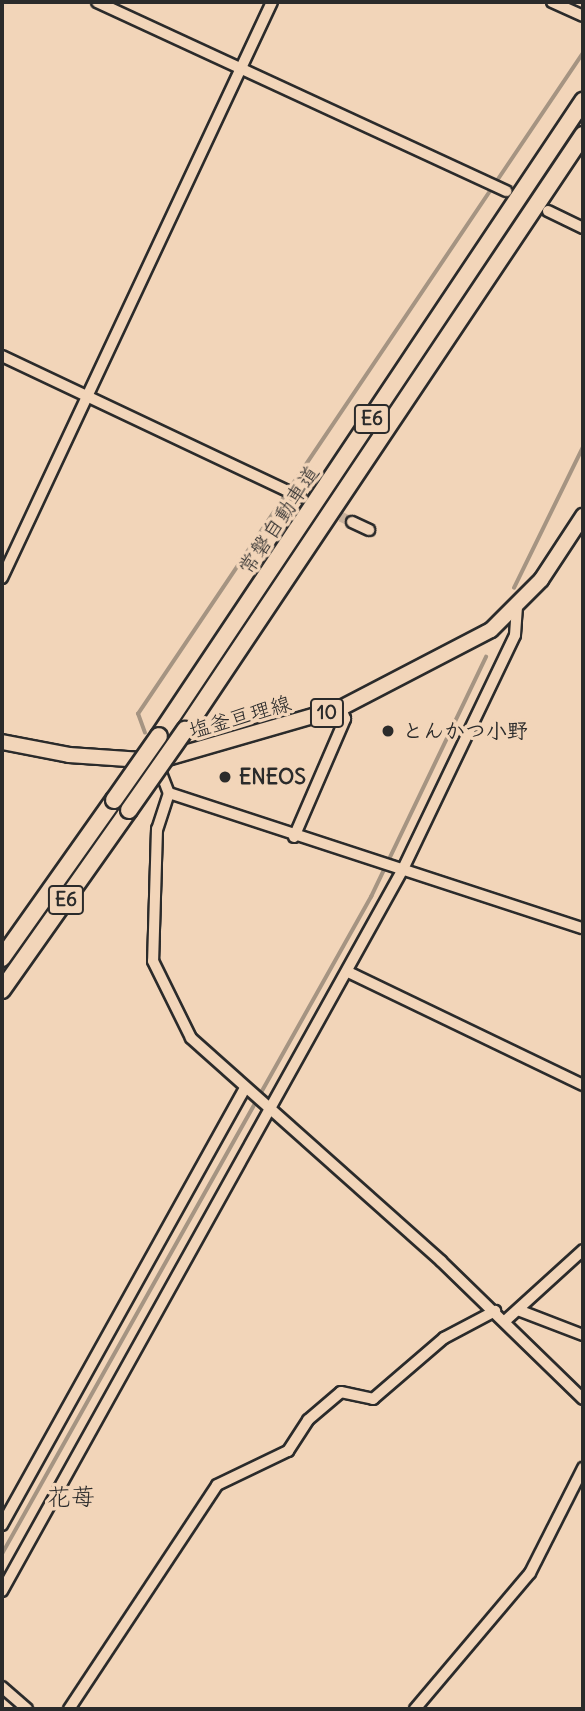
<!DOCTYPE html>
<html>
<head>
<meta charset="utf-8">
<style>
	body { margin:0 }
	#map { position:relative; width:585px; height:1711px; overflow:hidden; background:#f2d5b9; font-family:Delius,"Klee One",sans-serif }
	div>[style] { position:absolute }
	.stream>* { height:3.5px; margin:-1.75px; padding:0 1.75px; transform-origin:1.75px; border-radius:1.75px; background:#a59482 }
	.minor-tunnel>* { height:10px; margin-top:-5px; transform-origin:0; background:repeating-linear-gradient(90deg,#cab39d 0 10px,transparent 0 15px) }
	.roads { filter:drop-shadow(2px 0 #2b2b2b) drop-shadow(-2px 0 #2b2b2b) drop-shadow(0 2px #2b2b2b) drop-shadow(0 -2px #2b2b2b) }
	.minor>* { height:10px; margin:-5px; padding:0 5px; transform-origin:5px; border-radius:5px; background:#f2d5b9 }
	.major>* { height:14px; margin:-7px; padding:0 7px; transform-origin:7px; border-radius:7px; background:#f2d5b9 }
	.highway>* { height:16px; margin:-8px; padding:0 8px; transform-origin:8px; border-radius:8px; background:#f2d5b9 }
	.bridges { filter:drop-shadow(2px 0 #2b2b2b) drop-shadow(-2px 0 #2b2b2b) drop-shadow(0 2px #2b2b2b) drop-shadow(0 -2px #2b2b2b) }
	.highway-bridge>* { height:16px; margin:-8px; padding:0 8px; transform-origin:8px; border-radius:8px; background:#f2d5b9 }
	.dots>* { width:19px; height:19px; translate:-50% -50%; box-sizing:border-box; border:4px solid #f2d5b9; border-radius:50% }
	span { translate:-50% -50%; white-space:nowrap; text-align:center; line-height:1.15; -webkit-text-stroke:7px #f2d5b9; paint-order:stroke }
	.shield-label span { padding:2px 5px; background:#f2d5b9; border:2px solid; border-radius:5px; -webkit-text-stroke-width:0 }
	.shield-label { font-size:19px; color:#2b2b2b; font-weight:700 }
	.street-label { font-size:21px; color:#2b2b2b }
	.poi-label { font-size:21px; color:#2b2b2b; font-weight:700 }
	.left { translate:0 -50%; text-align:left }
	.quarter-label { font-size:24px; color:#2b2b2b }
	.frame { position:absolute; inset:0; border:4px solid #2b2b2b; pointer-events:none }
</style>
</head>
<body>
<div id="map">
	<div class="stream">
		<div style="left:514px;top:588px;width:157px;rotate:-63.9deg"></div>
		<div style="left:145px;top:733px;width:20px;rotate:-110deg"></div>
		<div style="left:138px;top:714px;width:797px;rotate:-56.05deg"></div>
		<div style="left:2px;top:1554px;width:754px;rotate:-60.68deg"></div>
		<div style="left:371px;top:897px;width:266px;rotate:-64.4deg"></div>
	</div>
	<div class="minor-tunnel">
		<div style="left:300px;top:497px;width:58px;rotate:25.7deg"></div>
	</div>
	<div class="roads">
		<div class="minor">
			<div style="left:97px;top:2px;width:451px;rotate:24.8deg"></div>
			<div style="left:552px;top:2px;width:34px;rotate:24deg"></div>
			<div style="left:548px;top:211px;width:39px;rotate:26deg"></div>
			<div style="left:2px;top:356px;width:330px;rotate:25.3deg"></div>
			<div style="left:352px;top:522px;width:19px;rotate:25deg"></div>
			<div style="left:2px;top:578px;width:636px;rotate:-64.89deg"></div>
			<div style="left:158px;top:765px;width:30px;rotate:69deg"></div>
			<div style="left:169px;top:793px;width:435px;rotate:18.1deg"></div>
			<div style="left:169px;top:793px;width:38px;rotate:108deg"></div>
			<div style="left:157px;top:829px;width:132px;rotate:91.7deg"></div>
			<div style="left:153px;top:961px;width:86px;rotate:63.7deg"></div>
			<div style="left:191px;top:1038px;width:335px;rotate:41.7deg"></div>
			<div style="left:441px;top:1261px;width:198px;rotate:44.2deg"></div>
			<div style="left:294px;top:837px;width:129px;rotate:-66.6deg"></div>
			<div style="left:345px;top:719px;width:12px;rotate:-110deg"></div>
			<div style="left:348px;top:972px;width:261px;rotate:25.7deg"></div>
			<div style="left:518px;top:1310px;width:70px;rotate:21deg"></div>
			<div style="left:505px;top:1321px;width:105px;rotate:-42.3deg"></div>
			<div style="left:2px;top:1525px;width:500px;rotate:-60.92deg"></div>
			<div style="left:2px;top:1591px;width:826px;rotate:-60.95deg"></div>
			<div style="left:403px;top:869px;width:259px;rotate:-64.4deg"></div>
			<div style="left:515px;top:635px;width:28px;rotate:-86deg"></div>
			<div style="left:2px;top:1687px;width:33px;rotate:41deg"></div>
			<div style="left:69px;top:1709px;width:268px;rotate:-56.5deg"></div>
			<div style="left:217px;top:1485px;width:79px;rotate:-25.6deg"></div>
			<div style="left:288px;top:1451px;width:37px;rotate:-57deg"></div>
			<div style="left:308px;top:1420px;width:43px;rotate:-40.3deg"></div>
			<div style="left:341px;top:1392px;width:33px;rotate:12deg"></div>
			<div style="left:373px;top:1399px;width:94px;rotate:-40.7deg"></div>
			<div style="left:444px;top:1338px;width:58px;rotate:-27.9deg"></div>
			<div style="left:415px;top:1709px;width:178px;rotate:-49.8deg"></div>
			<div style="left:530px;top:1573px;width:118px;rotate:-63.2deg"></div>
		</div>
		<div class="major">
			<div style="left:2px;top:742px;width:68px;rotate:11deg"></div>
			<div style="left:69px;top:755px;width:88px;rotate:3.9deg"></div>
			<div style="left:157px;top:761px;width:191px;rotate:-16.1deg"></div>
			<div style="left:341px;top:708px;width:169px;rotate:-27.5deg"></div>
			<div style="left:491px;top:630px;width:71px;rotate:-45deg"></div>
			<div style="left:541px;top:580px;width:77px;rotate:-56.7deg"></div>
		</div>
		<div class="highway">
			<div style="left:185px;top:730px;width:716px;rotate:-56.22deg"></div>
			<div style="left:159px;top:736px;width:764px;rotate:-56.27deg"></div>
			<div style="left:2px;top:958px;width:194px;rotate:-54.7deg"></div>
			<div style="left:2px;top:990px;width:220px;rotate:-54.8deg"></div>
		</div>
	</div>
	<div class="bridges">
		<div class="highway-bridge">
			<div style="left:114px;top:800px;width:78px;rotate:-54.9deg"></div>
			<div style="left:129px;top:810px;width:98px;rotate:-55deg"></div>
		</div>
	</div>
	<div class="dots">
		<div style="left:388px;top:731px;background:#2b2b2b"></div>
		<div style="left:225px;top:777px;background:#2b2b2b"></div>
	</div>
	<div class="shield-label">
		<span style="left:372px;top:419px">E6</span>
		<span style="left:327px;top:713px">10</span>
		<span style="left:66px;top:900px">E6</span>
	</div>
	<div class="street-label">
		<span style="left:279px;top:520px;rotate:-56deg">常磐自動車道</span>
		<span style="left:240px;top:717px;rotate:-16deg">塩釜亘理線</span>
	</div>
	<div class="poi-label">
		<span class="left" style="left:402px;top:731px">とんかつ小野</span>
		<span class="left" style="left:239px;top:777px">ENEOS</span>
	</div>
	<div class="quarter-label">
		<span style="left:71px;top:1497px">花苺</span>
	</div>
	<div class="frame"></div>
</div>
</body>
</html>
